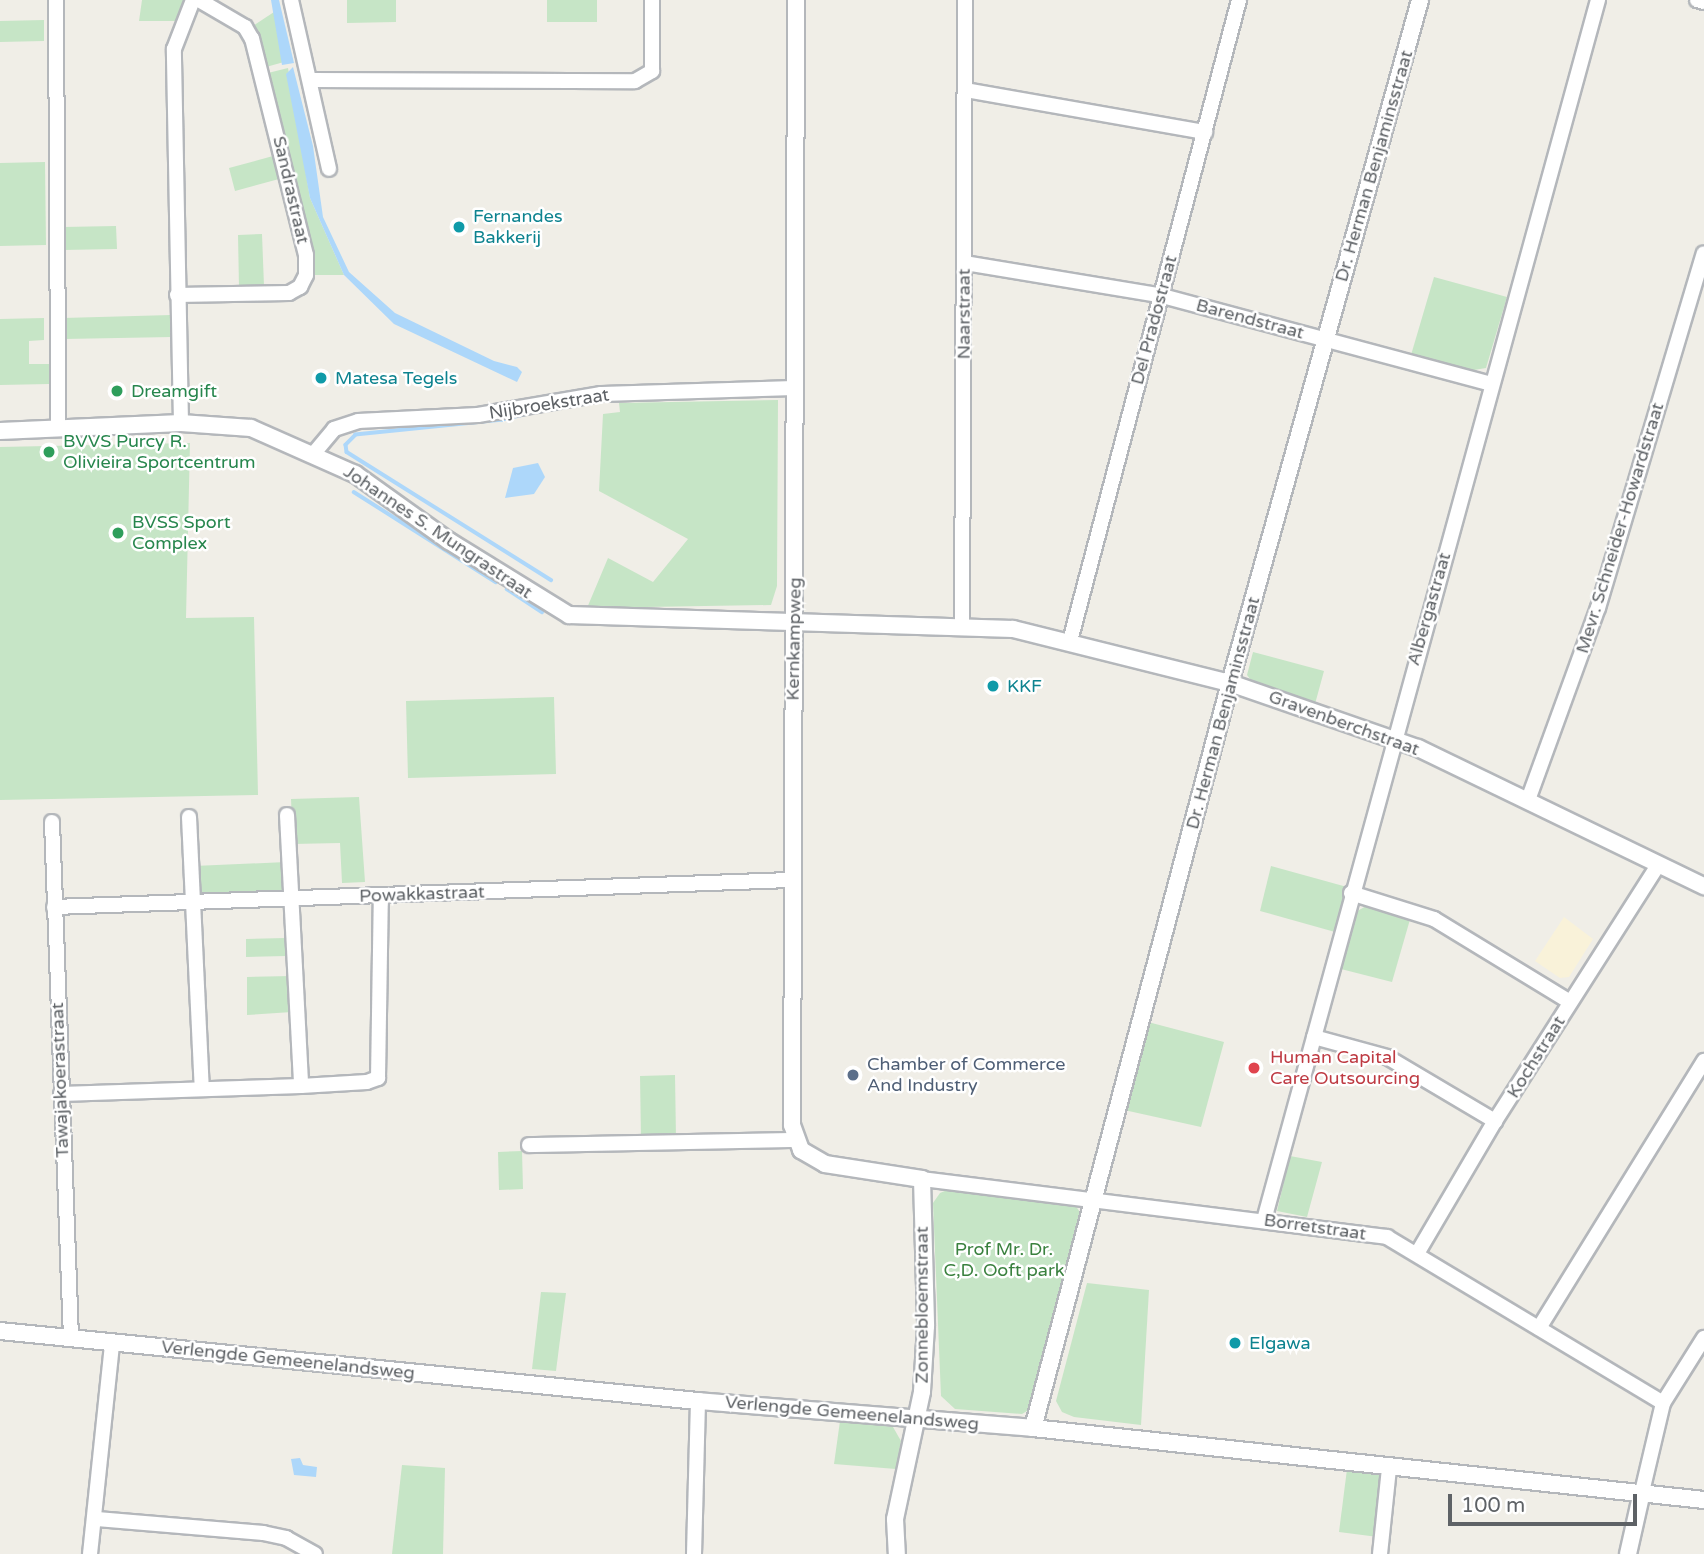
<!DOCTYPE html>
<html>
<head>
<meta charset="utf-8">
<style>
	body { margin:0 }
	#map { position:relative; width:1704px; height:1554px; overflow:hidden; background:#f0eee7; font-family:"Varela Round",sans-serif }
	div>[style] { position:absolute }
	.green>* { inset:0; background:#c6e5c6 }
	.sand>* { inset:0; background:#f9f2d9 }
	.water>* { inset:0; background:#add7fa }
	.stream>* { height:3.5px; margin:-1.75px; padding:0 1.75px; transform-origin:1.75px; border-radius:1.75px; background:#add7fa }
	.roads { filter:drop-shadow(2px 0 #b4b7bb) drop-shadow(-2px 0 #b4b7bb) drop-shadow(0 2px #b4b7bb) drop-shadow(0 -2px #b4b7bb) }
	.minor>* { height:14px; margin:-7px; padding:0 7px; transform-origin:7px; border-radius:7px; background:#fff }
	.tertiary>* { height:16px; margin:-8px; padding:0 8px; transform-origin:8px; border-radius:8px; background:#fff }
	.dots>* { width:19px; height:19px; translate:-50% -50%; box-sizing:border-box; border:4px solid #fff; border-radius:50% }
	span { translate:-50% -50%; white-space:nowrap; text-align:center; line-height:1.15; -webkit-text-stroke:5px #fff; paint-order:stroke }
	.street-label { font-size:18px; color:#5e6266 }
	.culture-label { font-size:18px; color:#0d838f }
	.left { translate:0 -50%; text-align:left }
	.leisure-label { font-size:18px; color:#27864d }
	.health-label { font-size:18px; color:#be3a42 }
	.service-label { font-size:18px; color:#4e5e75 }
	.park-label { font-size:18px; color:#3a813f }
	.scale { position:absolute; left:1448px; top:1494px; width:189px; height:32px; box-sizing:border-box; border:4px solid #5e6266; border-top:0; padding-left:9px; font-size:21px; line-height:24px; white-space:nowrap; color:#5e6266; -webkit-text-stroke:5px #fff; paint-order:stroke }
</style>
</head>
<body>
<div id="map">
	<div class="green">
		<div style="clip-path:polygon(142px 0,186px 0,181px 21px,139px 21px)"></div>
		<div style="clip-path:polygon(347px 0,396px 0,396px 22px,347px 23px)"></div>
		<div style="clip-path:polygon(547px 0,597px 0,597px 22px,547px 22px)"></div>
		<div style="clip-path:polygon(274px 12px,284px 62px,266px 67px,250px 28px)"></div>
		<div style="clip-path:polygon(44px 20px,44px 41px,0 42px,0 21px)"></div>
		<div style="clip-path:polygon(288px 68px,310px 198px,344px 275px,312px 275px,313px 252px,268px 73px)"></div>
		<div style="clip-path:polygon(273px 156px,279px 179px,235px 191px,229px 168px)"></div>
		<div style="clip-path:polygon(45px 162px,46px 245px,0 246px,0 163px)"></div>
		<div style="clip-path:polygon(116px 226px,117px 249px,63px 250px,63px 227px)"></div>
		<div style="clip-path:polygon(262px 234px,264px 286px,239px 287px,238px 235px)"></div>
		<div style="clip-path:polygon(1434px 277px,1507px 297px,1486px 368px,1468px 371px,1411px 355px)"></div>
		<div style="clip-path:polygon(171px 315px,172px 337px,64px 339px,63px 318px)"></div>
		<div style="clip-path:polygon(44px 318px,44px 340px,29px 341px,29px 364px,49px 364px,49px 384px,0 385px,0 319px)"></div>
		<div style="clip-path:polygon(778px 400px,777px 586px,771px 605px,587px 608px,608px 558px,653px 582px,688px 539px,599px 491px,603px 414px,620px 412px,619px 403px)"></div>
		<div style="clip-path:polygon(190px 443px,186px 618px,254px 617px,258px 795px,0 800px,0 447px)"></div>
		<div style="clip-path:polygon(1253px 652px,1324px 671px,1315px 704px,1254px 684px,1247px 675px)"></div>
		<div style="clip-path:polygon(554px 697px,556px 774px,408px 778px,406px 701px)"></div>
		<div style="clip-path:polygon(359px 797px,365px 882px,342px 883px,340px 843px,293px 844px,291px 799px)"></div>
		<div style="clip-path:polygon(286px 862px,287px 892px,199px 897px,194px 866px)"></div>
		<div style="clip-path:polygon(1271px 866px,1347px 887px,1335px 932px,1260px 911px)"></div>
		<div style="clip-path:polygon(1368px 905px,1411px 916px,1392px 982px,1337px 968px,1352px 914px)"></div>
		<div style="clip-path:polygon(285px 938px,286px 956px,246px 957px,246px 939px)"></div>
		<div style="clip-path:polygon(291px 976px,292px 1012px,247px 1015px,247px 977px)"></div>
		<div style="clip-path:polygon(1148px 1022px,1224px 1042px,1201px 1127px,1124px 1110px)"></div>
		<div style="clip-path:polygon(675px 1075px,676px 1139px,641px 1140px,640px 1076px)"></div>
		<div style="clip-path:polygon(522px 1151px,523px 1189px,499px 1190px,498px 1152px)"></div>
		<div style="clip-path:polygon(1290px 1156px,1322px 1162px,1307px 1217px,1277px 1211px)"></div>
		<div style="clip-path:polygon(952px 1188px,1075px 1205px,1082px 1215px,1032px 1408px,1022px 1414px,955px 1409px,941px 1396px,933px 1203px,940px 1193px)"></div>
		<div style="clip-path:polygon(1087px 1283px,1149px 1290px,1141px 1425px,1074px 1417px,1062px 1412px,1056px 1401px)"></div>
		<div style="clip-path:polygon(541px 1292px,566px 1293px,556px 1371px,532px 1369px)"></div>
		<div style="clip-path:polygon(840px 1421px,893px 1427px,901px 1441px,896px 1469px,834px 1464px)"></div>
		<div style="clip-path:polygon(402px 1465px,445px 1468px,443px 1554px,392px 1554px)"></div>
		<div style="clip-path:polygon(1347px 1469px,1385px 1474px,1378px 1537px,1339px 1532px)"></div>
	</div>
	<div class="sand">
		<div style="clip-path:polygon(1564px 917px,1593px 939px,1569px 977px,1560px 978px,1535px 961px)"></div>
	</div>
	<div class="water">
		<div style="clip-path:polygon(271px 0,279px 0,294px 63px,282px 65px)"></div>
		<div style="clip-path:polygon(293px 67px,313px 146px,323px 217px,349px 272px,395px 313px,494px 361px,517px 367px,522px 372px,517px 382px,394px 324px,344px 275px,310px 198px,286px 74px)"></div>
		<div style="clip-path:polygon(538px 463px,545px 477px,534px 494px,505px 498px,513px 468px)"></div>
		<div style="clip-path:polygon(300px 1458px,303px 1465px,317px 1467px,316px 1477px,294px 1475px,291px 1459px)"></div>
	</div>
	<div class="stream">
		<div style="left:537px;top:412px;width:35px;rotate:167deg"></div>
		<div style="left:503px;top:420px;width:148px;rotate:174.2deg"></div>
		<div style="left:356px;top:435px;width:14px;rotate:135deg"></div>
		<div style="left:346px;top:445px;width:7px;rotate:82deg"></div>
		<div style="left:347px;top:452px;width:241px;rotate:32.1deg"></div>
		<div style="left:354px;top:492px;width:168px;rotate:32.4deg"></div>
		<div style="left:507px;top:589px;width:42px;rotate:33.3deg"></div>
	</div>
	<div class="roads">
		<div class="minor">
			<div style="left:56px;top:0;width:427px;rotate:89.7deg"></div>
			<div style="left:291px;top:0;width:173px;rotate:77.3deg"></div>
			<div style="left:1697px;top:0;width:7px;rotate:16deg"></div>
			<div style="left:312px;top:80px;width:323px;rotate:0.2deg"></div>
			<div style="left:635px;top:81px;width:20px;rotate:-30deg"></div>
			<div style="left:652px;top:71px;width:71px;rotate:-90deg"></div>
			<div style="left:966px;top:90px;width:243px;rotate:10deg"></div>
			<div style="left:965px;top:263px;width:197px;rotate:9.4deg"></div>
			<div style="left:1159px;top:295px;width:344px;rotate:15deg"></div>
			<div style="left:177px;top:295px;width:112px;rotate:-1deg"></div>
			<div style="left:289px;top:293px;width:13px;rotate:-29deg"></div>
			<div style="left:300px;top:287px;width:13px;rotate:-63deg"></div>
			<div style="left:306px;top:275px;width:20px;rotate:-90deg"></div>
			<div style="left:306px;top:255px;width:223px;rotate:-104deg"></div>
			<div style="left:252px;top:39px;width:14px;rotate:-120deg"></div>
			<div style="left:245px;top:27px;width:53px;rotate:-149.6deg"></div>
			<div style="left:181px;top:423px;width:374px;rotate:-91.1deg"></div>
			<div style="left:174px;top:49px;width:53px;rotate:-68.8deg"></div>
			<div style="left:315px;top:452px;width:30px;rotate:-50deg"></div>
			<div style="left:334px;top:429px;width:25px;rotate:-18deg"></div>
			<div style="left:358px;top:421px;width:120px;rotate:-2.9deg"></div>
			<div style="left:478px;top:415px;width:125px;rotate:-9.7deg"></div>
			<div style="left:601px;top:394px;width:194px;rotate:-1.8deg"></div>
			<div style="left:962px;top:628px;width:628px;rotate:-89.73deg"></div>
			<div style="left:1070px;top:641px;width:663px;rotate:-75.23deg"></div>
			<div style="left:1528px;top:800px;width:204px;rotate:-70deg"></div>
			<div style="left:1598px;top:608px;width:370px;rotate:-73.4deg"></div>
			<div style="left:287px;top:815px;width:271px;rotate:87deg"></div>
			<div style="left:189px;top:817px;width:272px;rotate:87.3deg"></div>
			<div style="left:52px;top:822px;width:516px;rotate:87.89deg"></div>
			<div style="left:1351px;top:893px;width:87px;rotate:17.4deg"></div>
			<div style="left:1434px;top:919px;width:159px;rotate:31.4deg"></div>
			<div style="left:54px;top:907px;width:737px;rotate:-2.1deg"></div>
			<div style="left:1314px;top:1037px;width:76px;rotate:15.3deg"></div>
			<div style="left:1387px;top:1057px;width:126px;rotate:30.7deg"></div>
			<div style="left:61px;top:1094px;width:240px;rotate:-1.9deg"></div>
			<div style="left:301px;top:1086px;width:66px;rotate:-3.5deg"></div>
			<div style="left:367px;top:1082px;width:12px;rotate:-20deg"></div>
			<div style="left:378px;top:1078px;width:182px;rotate:-89.1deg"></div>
			<div style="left:529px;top:1145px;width:268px;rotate:-1.1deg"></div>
			<div style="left:922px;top:1179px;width:469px;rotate:7.1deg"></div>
			<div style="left:1387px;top:1237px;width:322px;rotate:31deg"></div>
			<div style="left:1264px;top:1220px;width:1265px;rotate:-74.69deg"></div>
			<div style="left:1418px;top:1252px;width:152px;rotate:-59.6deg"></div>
			<div style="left:1495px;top:1121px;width:303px;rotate:-57.5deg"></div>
			<div style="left:1539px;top:1328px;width:314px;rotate:-58.3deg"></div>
			<div style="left:1642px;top:1492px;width:91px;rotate:-76.7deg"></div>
			<div style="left:1663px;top:1403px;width:77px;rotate:-57.8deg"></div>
			<div style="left:97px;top:1519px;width:167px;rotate:4.8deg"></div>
			<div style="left:263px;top:1533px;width:24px;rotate:12deg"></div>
			<div style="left:286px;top:1538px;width:33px;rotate:29deg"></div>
			<div style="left:90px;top:1554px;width:212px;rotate:-84deg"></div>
			<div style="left:694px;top:1554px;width:153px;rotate:-88.5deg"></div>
			<div style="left:1380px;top:1554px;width:86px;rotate:-84deg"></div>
		</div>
		<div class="tertiary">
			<div style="left:796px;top:0;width:1125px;rotate:90.2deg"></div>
			<div style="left:792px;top:1125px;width:27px;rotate:70deg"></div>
			<div style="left:801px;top:1150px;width:28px;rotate:30deg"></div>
			<div style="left:825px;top:1164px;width:98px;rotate:8.8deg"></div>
			<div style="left:922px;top:1179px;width:147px;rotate:88.4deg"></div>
			<div style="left:926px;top:1326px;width:66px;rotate:93.5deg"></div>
			<div style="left:922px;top:1392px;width:130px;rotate:102deg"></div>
			<div style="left:895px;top:1519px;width:35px;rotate:87deg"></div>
			<div style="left:0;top:431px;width:181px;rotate:-2.5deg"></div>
			<div style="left:181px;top:423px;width:70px;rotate:4.1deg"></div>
			<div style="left:251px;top:428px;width:114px;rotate:23.9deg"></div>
			<div style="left:355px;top:474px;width:115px;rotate:35.5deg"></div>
			<div style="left:449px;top:541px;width:141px;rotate:31.7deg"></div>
			<div style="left:569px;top:615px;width:444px;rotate:1.8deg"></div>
			<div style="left:1013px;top:629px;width:224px;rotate:14deg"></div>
			<div style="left:1230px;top:683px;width:199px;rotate:19.1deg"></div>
			<div style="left:1418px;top:748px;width:318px;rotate:25.8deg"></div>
			<div style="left:0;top:1331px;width:702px;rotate:5.73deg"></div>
			<div style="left:698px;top:1401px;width:336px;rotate:4.6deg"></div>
			<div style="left:1033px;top:1428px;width:675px;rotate:6.12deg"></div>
			<div style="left:1033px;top:1428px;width:771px;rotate:-75.19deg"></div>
			<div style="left:1230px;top:683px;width:709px;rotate:-74.45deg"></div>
			<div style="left:1628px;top:1554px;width:64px;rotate:-77.3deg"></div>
		</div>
	</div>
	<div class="dots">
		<div style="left:459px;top:227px;background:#0f9aa8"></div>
		<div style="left:321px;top:378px;background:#0f9aa8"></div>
		<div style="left:117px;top:391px;background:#2e9e5b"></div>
		<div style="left:49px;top:452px;background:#2e9e5b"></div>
		<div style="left:118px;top:533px;background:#2e9e5b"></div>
		<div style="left:993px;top:686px;background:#0f9aa8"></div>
		<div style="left:1254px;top:1068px;background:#e0444e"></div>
		<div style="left:853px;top:1075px;background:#5c6f8a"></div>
		<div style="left:1235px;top:1343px;background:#0f9aa8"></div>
	</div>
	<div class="street-label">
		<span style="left:1374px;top:166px;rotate:-74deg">Dr. Herman Benjaminsstraat</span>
		<span style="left:291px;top:190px;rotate:77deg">Sandrastraat</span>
		<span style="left:964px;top:314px;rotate:-90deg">Naarstraat</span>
		<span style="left:1250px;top:319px;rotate:15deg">Barendstraat</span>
		<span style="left:1154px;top:320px;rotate:-75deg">Del Pradostraat</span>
		<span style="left:549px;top:404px;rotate:-9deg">Nijbroekstraat</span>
		<span style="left:1620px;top:528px;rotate:-73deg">Mevr. Schneider-Howardstraat</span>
		<span style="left:438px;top:532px;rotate:34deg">Johannes S. Mungrastraat</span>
		<span style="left:1429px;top:609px;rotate:-74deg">Albergastraat</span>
		<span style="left:794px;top:639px;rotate:-89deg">Kernkampweg</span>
		<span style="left:1223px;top:713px;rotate:-75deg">Dr. Herman Benjaminsstraat</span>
		<span style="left:1344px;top:723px;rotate:20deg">Gravenberchstraat</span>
		<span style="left:422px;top:894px;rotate:-2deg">Powakkastraat</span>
		<span style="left:1536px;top:1057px;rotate:-58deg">Kochstraat</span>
		<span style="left:60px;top:1080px;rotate:-92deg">Tawajakoerastraat</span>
		<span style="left:1315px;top:1227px;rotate:8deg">Borretstraat</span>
		<span style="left:922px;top:1305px;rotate:-90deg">Zonnebloemstraat</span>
		<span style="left:288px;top:1360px;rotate:6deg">Verlengde Gemeenelandsweg</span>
		<span style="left:852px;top:1413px;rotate:5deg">Verlengde Gemeenelandsweg</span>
	</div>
	<div class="culture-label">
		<span class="left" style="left:473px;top:227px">Fernandes<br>Bakkerij</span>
		<span class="left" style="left:335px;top:378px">Matesa Tegels</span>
		<span class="left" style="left:1007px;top:686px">KKF</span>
		<span class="left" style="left:1249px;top:1343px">Elgawa</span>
	</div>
	<div class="leisure-label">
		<span class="left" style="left:131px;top:391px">Dreamgift</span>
		<span class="left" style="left:63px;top:452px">BVVS Purcy R.<br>Olivieira Sportcentrum</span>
		<span class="left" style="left:132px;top:533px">BVSS Sport<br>Complex</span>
	</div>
	<div class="health-label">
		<span class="left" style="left:1270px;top:1068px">Human Capital<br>Care Outsourcing</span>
	</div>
	<div class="service-label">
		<span class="left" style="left:867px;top:1075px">Chamber of Commerce<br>And Industry</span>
	</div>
	<div class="park-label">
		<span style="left:1004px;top:1260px">Prof Mr. Dr.<br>C,D. Ooft park</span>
	</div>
	<div class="scale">100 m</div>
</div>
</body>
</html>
